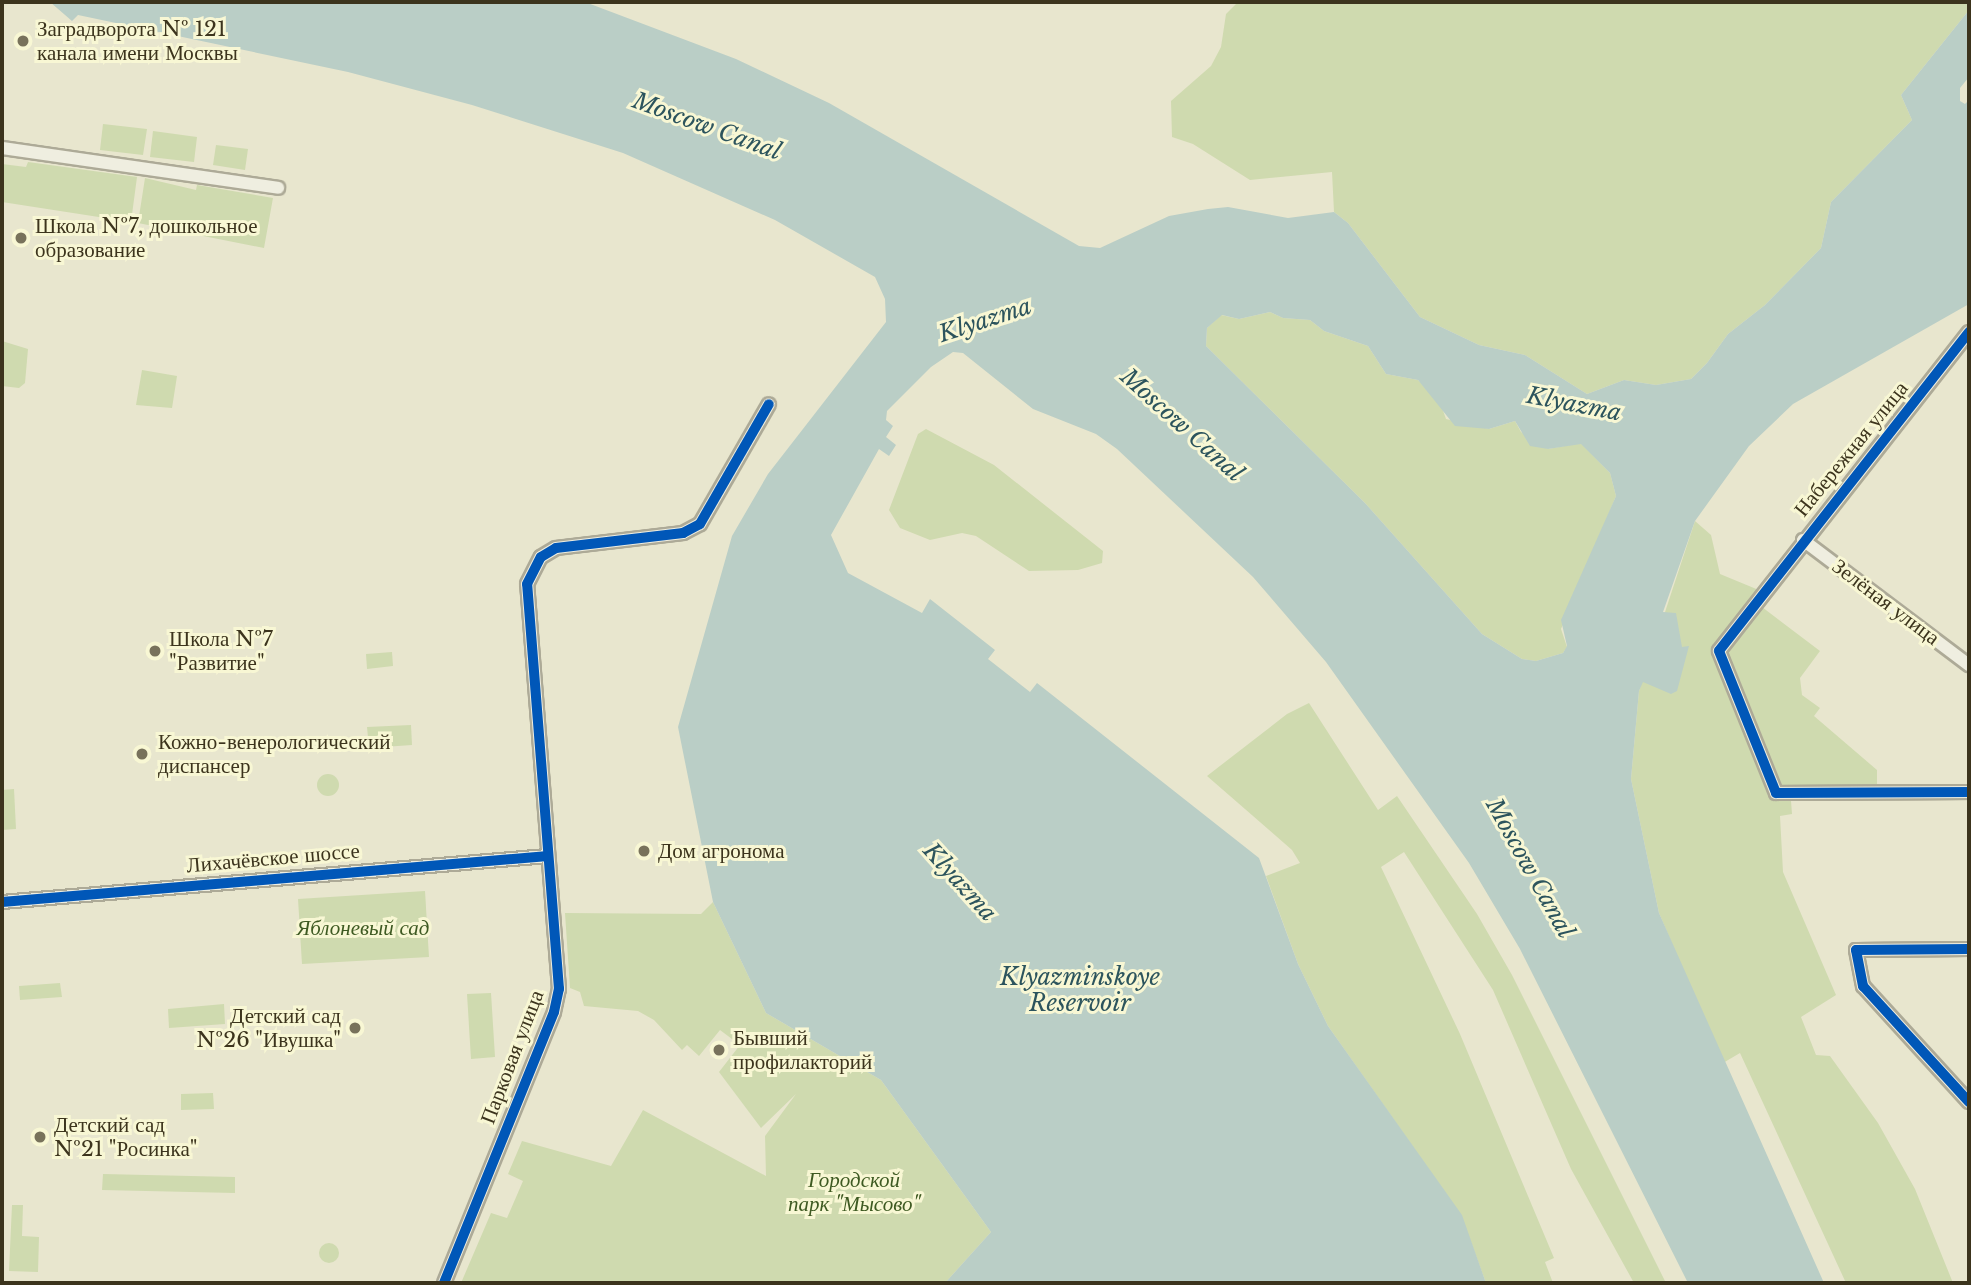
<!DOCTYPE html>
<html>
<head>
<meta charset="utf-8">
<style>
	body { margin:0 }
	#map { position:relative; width:1971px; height:1285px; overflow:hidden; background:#e8e6ce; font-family:"Libre Baskerville",serif }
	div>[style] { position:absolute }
	.green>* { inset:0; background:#cfdaaf }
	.round { border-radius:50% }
	.water>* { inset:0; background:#bacec6 }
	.roads { filter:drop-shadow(2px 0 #adaa97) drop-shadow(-2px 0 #adaa97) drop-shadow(0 2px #adaa97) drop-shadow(0 -2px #adaa97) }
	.minor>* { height:12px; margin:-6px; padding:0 6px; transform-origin:6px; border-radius:6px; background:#efeee0 }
	.cycleway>* { height:10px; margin:-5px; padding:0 5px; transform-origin:5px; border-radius:5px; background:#0057b8 }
	.dots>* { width:19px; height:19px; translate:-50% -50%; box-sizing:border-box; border:4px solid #f8f7d4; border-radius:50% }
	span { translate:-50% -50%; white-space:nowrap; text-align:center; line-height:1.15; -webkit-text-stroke:6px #f8f7d4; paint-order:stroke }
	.poi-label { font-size:21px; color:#3c341d }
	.left { translate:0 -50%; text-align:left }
	.right { translate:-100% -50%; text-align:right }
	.street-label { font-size:21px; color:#3c341d }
	.park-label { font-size:21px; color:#3e5a22; font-style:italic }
	.water-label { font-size:23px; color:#2c545d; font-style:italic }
	.frame { position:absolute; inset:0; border:4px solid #3c341d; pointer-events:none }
</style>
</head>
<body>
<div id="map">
	<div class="green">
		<div style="clip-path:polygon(1238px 2px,1969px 2px,1969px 10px,1901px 95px,1912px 120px,1831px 202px,1821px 248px,1765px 305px,1728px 334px,1707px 363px,1691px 379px,1656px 385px,1624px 380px,1587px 394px,1525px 355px,1479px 345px,1420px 317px,1348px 223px,1334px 212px,1332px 172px,1250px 180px,1193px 144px,1172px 137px,1171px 101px,1211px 66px,1221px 47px,1226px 14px)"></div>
		<div style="clip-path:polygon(103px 124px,147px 129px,143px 155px,100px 150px)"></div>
		<div style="clip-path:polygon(153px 131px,197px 137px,194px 162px,150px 157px)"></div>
		<div style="clip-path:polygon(216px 145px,248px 149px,245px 170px,213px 165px)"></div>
		<div style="clip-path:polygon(28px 162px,137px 177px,131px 222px,2px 202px,2px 164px,26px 167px)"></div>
		<div style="clip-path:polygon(145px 178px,196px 190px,197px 185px,273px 198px,264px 248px,138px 223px)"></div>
		<div style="clip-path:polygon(1270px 312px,1283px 318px,1310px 320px,1324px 331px,1368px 346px,1386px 374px,1418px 380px,1441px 405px,1446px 419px,1489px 429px,1515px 421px,1521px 432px,1548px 449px,1581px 443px,1610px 473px,1616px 496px,1561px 629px,1567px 647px,1563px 653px,1536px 661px,1522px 659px,1482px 634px,1365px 503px,1206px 346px,1207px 328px,1221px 315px,1239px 319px)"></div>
		<div style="clip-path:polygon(2px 341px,28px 349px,25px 383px,19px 388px,2px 386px)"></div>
		<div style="clip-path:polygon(142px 370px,177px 376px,172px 408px,136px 405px)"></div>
		<div style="clip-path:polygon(926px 429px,994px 465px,1103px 551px,1102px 563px,1078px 570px,1029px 571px,976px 536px,962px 533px,930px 540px,900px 528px,889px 510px,918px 434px)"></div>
		<div style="clip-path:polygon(1695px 521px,1711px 535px,1720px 574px,1766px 593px,1762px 607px,1820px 651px,1800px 678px,1802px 695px,1820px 708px,1814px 716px,1877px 770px,1877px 799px,1791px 801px,1792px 814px,1780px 816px,1783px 872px,1836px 995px,1801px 1017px,1816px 1055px,1830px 1056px,1878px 1123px,1915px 1189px,1953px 1283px,1846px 1283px,1740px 1053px,1723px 1063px,1659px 913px,1631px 779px,1639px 691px)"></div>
		<div style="clip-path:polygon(392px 652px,393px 666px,367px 669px,366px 654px)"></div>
		<div style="clip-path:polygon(1309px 703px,1378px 810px,1397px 796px,1477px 914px,1512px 975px,1666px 1283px,1634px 1283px,1571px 1169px,1493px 990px,1404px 852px,1381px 867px,1460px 1034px,1554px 1258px,1545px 1262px,1553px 1283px,1486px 1283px,1461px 1215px,1328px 1026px,1298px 964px,1266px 876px,1300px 863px,1292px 850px,1207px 776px,1287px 714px)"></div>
		<div style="clip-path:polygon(411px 725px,412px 745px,369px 748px,367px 727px)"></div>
		<div class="round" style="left:317px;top:774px;width:22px;height:22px"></div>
		<div style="clip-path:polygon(14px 789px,16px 829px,2px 830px,2px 790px)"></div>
		<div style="clip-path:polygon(425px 891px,429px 957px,302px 964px,298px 899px)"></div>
		<div style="clip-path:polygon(713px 902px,766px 1013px,881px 1080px,991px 1232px,945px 1283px,461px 1283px,491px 1213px,507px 1218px,523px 1181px,508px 1174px,522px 1141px,611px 1166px,643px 1110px,766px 1176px,765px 1136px,796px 1094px,761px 1128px,719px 1072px,740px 1045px,720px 1030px,699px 1056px,687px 1045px,682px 1050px,654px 1020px,638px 1011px,584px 1006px,580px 992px,570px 988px,565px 913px,701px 914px)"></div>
		<div style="clip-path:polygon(60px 983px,62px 997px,20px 1000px,19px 986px)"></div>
		<div style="clip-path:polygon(491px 993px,495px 1057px,471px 1059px,467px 994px)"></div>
		<div style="clip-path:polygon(224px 1004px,225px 1024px,169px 1028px,168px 1009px)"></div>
		<div style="clip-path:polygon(213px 1093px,214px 1109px,181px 1110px,181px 1094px)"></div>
		<div style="clip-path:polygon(103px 1174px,235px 1177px,235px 1193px,102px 1190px)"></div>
		<div style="clip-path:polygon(12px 1205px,23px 1205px,22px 1236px,39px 1237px,38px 1272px,9px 1271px)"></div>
		<div class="round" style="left:319px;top:1243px;width:20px;height:20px"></div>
	</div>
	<div class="water">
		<div style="clip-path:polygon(evenodd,50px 2px,585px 2px,736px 59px,829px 103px,1079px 246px,1100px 248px,1169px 216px,1208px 209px,1228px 207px,1288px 218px,1334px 212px,1348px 223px,1420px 317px,1479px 345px,1525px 355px,1587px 394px,1624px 380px,1656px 385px,1691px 379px,1707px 363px,1728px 334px,1765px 305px,1821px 248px,1831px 202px,1912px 120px,1901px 95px,1969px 10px,1969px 77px,1960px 88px,1960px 101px,1965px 104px,1969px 100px,1969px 304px,1793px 404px,1749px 446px,1695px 521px,1663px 612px,1676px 613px,1682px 647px,1689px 646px,1677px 691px,1671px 694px,1643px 682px,1639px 691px,1631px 779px,1659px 913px,1824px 1283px,1688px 1283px,1520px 949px,1469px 863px,1326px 662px,1253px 577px,1117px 449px,1096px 434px,1033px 409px,963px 353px,953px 352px,931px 367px,887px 411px,886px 420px,893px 426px,886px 437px,896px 445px,889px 456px,879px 449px,831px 535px,848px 573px,922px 613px,930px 599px,995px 650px,988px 659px,1030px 692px,1037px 683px,1259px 858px,1298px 964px,1328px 1026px,1462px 1215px,1486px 1283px,945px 1283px,991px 1232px,881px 1080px,766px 1013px,713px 902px,678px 727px,732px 536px,768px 474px,886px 322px,885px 299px,875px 277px,775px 220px,623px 153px,472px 105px,348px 72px,78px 15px,72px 21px,50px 2px,1270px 312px,1283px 318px,1310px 320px,1324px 331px,1368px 346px,1386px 374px,1418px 380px,1455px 426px,1489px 429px,1515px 421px,1530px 446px,1548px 449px,1581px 444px,1610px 473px,1616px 496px,1561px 620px,1567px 646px,1563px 653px,1536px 661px,1522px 659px,1482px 634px,1365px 503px,1206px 346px,1207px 328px,1222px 315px,1239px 319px,1270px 312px)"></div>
	</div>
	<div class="roads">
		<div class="minor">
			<div style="left:2px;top:148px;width:279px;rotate:8.2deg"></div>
			<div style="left:1969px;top:332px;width:405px;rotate:128.1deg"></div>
			<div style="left:1719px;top:651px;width:153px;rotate:68.1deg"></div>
			<div style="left:1776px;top:793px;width:193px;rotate:-0.3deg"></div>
			<div style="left:1803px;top:540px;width:208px;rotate:37deg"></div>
			<div style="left:2px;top:902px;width:548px;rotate:-4.82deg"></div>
			<div style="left:1969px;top:949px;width:113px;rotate:179.5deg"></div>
			<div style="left:1856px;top:950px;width:37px;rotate:79deg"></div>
			<div style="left:1863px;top:986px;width:157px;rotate:47.6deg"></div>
			<div style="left:444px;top:1283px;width:292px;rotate:-67.9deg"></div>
			<div style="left:554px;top:1012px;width:24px;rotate:-78deg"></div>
			<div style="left:559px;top:989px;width:406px;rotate:-94.5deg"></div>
			<div style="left:527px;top:584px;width:30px;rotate:-63deg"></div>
			<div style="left:541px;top:557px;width:17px;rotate:-31deg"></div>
			<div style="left:556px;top:548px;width:128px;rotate:-6.7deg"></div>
			<div style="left:683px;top:533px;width:19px;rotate:-28deg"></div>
			<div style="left:700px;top:524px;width:138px;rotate:-60.1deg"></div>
		</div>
	</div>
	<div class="cycleway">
		<div style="left:1969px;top:332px;width:405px;rotate:128.1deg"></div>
		<div style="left:1719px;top:651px;width:153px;rotate:68.1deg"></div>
		<div style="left:1776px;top:793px;width:193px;rotate:-0.3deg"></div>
		<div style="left:2px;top:902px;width:548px;rotate:-4.82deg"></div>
		<div style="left:1969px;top:949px;width:113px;rotate:179.5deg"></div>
		<div style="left:1856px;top:950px;width:37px;rotate:79deg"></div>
		<div style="left:1863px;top:986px;width:157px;rotate:47.6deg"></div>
		<div style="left:444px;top:1283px;width:292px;rotate:-67.9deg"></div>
		<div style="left:554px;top:1012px;width:24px;rotate:-78deg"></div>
		<div style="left:559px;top:989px;width:406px;rotate:-94.5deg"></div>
		<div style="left:527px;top:584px;width:30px;rotate:-63deg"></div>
		<div style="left:541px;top:557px;width:17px;rotate:-31deg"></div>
		<div style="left:556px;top:548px;width:128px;rotate:-6.7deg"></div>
		<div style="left:683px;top:533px;width:19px;rotate:-28deg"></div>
		<div style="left:700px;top:524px;width:138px;rotate:-60.1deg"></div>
	</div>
	<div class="dots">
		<div style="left:23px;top:41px;background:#78725b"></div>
		<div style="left:21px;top:238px;background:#78725b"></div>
		<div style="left:155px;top:651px;background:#78725b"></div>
		<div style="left:142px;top:754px;background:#78725b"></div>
		<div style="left:644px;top:851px;background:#78725b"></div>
		<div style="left:355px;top:1028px;background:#78725b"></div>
		<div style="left:719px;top:1050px;background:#78725b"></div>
		<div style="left:40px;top:1137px;background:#78725b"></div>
	</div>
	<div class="poi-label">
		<span class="left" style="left:37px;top:41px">Заградворота № 121<br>канала имени Москвы</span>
		<span class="left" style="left:35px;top:238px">Школа №7, дошкольное<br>образование</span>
		<span class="left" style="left:169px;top:651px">Школа №7<br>"Развитие"</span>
		<span class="left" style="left:158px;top:754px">Кожно-венерологический<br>диспансер</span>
		<span class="left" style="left:658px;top:851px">Дом агронома</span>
		<span class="right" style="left:341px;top:1028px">Детский сад<br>№26 "Ивушка"</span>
		<span class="left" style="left:733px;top:1050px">Бывший<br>профилакторий</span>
		<span class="left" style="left:54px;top:1137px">Детский сад<br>№21 "Росинка"</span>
	</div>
	<div class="street-label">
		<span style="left:1851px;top:449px;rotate:-51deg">Набережная улица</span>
		<span style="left:1886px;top:602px;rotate:37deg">Зелёная улица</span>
		<span style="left:273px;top:858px;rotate:-5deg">Лихачёвское шоссе</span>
		<span style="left:512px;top:1057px;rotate:-69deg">Парковая улица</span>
	</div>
	<div class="park-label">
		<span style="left:363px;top:928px">Яблоневый сад</span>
		<span style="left:854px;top:1192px">Городской<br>парк "Мысово"</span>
	</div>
	<div class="water-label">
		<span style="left:707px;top:126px;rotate:20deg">Moscow Canal</span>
		<span style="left:985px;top:320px;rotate:-18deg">Klyazma</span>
		<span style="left:1574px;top:404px;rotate:11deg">Klyazma</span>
		<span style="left:1182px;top:425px;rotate:42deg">Moscow Canal</span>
		<span style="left:1530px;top:868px;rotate:61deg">Moscow Canal</span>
		<span style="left:960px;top:882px;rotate:48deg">Klyazma</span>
		<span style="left:1080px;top:990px">Klyazminskoye<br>Reservoir</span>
	</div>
	<div class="frame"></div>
</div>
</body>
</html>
